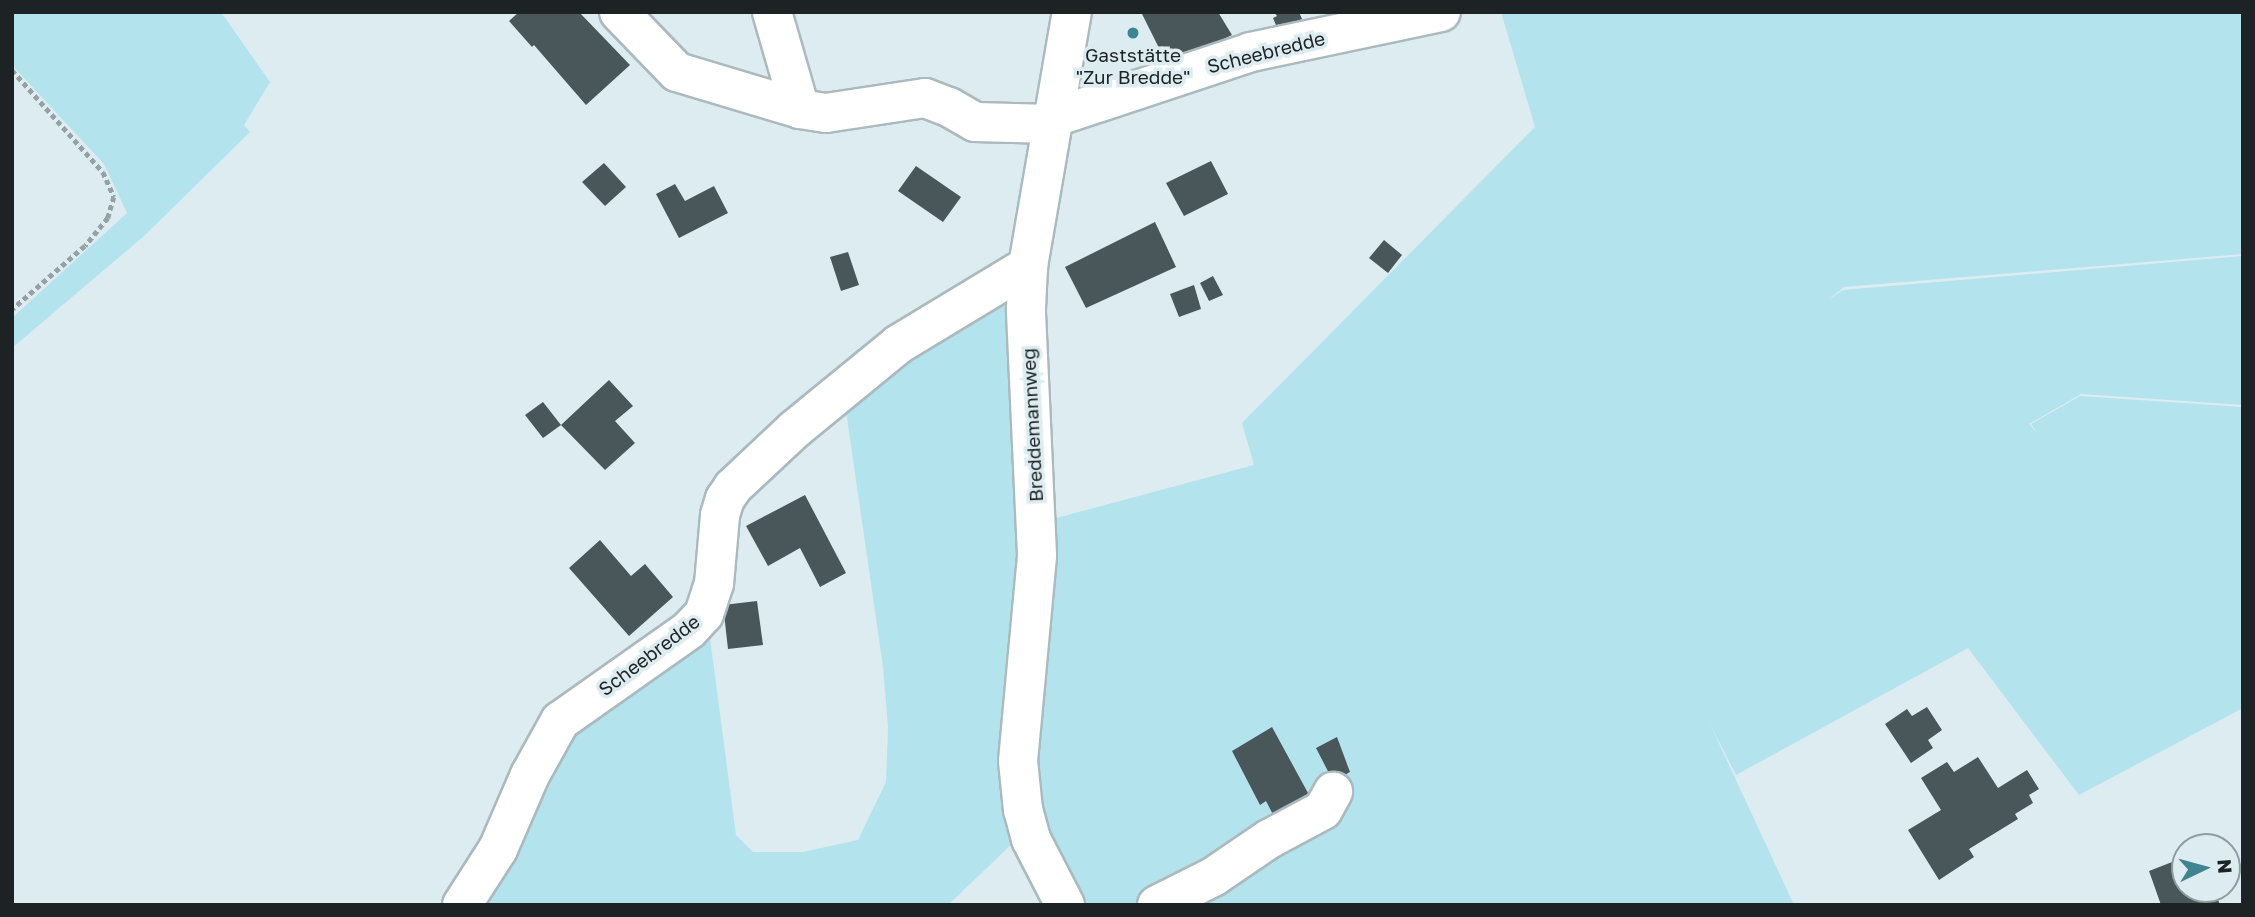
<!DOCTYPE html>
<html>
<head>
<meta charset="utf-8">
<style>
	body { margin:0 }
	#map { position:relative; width:2255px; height:917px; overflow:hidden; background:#ddecf0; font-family:"Golos Text",sans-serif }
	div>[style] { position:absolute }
	.green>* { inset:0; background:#b3e3ed }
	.building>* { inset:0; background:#4a575a }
	.path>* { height:4.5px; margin-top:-2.25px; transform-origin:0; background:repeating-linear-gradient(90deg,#96a1a4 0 5px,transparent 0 8.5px) }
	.roads { filter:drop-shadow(2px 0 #abbabd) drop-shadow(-2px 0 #abbabd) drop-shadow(0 2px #abbabd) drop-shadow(0 -2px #abbabd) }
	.minor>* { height:38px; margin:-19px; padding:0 19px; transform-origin:19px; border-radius:19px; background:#fff }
	.dots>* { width:19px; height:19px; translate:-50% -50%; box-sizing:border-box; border:4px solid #ddecf0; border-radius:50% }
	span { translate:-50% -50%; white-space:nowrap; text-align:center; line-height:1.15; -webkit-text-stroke:7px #ddecf0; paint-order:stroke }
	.street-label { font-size:19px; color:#1d2324 }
	.poi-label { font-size:19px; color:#1d2324 }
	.frame { position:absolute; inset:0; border:14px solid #1d2324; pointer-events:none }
	.north { position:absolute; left:2171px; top:833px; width:70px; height:70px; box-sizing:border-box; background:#ddecf0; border:2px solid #909c9e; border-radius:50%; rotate:85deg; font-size:19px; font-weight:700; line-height:28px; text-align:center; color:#1d2324 }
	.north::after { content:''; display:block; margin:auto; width:24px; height:32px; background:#3f8491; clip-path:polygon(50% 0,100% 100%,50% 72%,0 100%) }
</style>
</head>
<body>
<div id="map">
	<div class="green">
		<div style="clip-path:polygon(12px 12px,221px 12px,270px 82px,244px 125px,250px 132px,144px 236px,12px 348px,12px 318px,127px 213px,104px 164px,12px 65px)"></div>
		<div style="clip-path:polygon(1501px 12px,2243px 12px,2243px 254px,1844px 287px,1828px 300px,1843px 290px,2243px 256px,2243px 405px,2081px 394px,2029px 424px,2039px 435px,2031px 424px,2080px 396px,2243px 407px,2243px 708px,2079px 795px,1968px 648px,1736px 775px,1709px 722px,1794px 905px,1082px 905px,1048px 834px,1033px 786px,1049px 520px,1254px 465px,1242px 423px,1535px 127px)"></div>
		<div style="clip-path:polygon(1014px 283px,1026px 512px,1015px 841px,948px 905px,470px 905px,574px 718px,708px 623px,736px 835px,753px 852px,803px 852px,858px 840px,886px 782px,888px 727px,883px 667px,844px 397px)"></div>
	</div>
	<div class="building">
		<div style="clip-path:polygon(519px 12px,579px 12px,630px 65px,586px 105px,534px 45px,532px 47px,509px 21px)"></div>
		<div style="clip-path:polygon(1141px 12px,1218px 12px,1232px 35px,1168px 66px)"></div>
		<div style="clip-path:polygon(1274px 12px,1299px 12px,1302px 19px,1278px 30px,1273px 18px,1277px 16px)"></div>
		<div style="clip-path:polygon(1211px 161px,1228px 194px,1184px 216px,1166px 183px)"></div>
		<div style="clip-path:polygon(604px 163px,626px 187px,605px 206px,582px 182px)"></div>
		<div style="clip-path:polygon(916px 166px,961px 197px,943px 222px,898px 191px)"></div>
		<div style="clip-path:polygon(675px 184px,685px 201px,714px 186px,728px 213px,679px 238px,656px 194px)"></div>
		<div style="clip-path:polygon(1155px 222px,1176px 267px,1086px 308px,1065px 267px)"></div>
		<div style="clip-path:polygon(1384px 240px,1402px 255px,1388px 273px,1369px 258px)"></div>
		<div style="clip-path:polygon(848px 252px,859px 285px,841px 291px,830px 257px)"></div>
		<div style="clip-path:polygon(1213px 276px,1223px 295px,1209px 301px,1200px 283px)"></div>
		<div style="clip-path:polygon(1194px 285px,1201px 309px,1179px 317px,1170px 294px)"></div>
		<div style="clip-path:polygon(609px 380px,633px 406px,615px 421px,635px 443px,605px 470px,561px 425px,543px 438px,525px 415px,543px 402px,561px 425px)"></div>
		<div style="clip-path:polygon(805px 495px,846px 573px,820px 587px,800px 548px,768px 566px,746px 526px)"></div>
		<div style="clip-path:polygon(600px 540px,631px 576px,645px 564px,673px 597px,629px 636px,569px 568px)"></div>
		<div style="clip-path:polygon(757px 601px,763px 645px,728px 649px,723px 605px)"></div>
		<div style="clip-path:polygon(1927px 707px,1942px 730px,1928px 740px,1933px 748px,1911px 763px,1885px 724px,1907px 709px,1912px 716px)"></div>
		<div style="clip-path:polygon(1272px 727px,1314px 804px,1278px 824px,1266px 801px,1260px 805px,1232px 751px)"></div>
		<div style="clip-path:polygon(1337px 737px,1350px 772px,1333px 781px,1316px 748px)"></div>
		<div style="clip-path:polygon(1978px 757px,1998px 788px,2027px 770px,2039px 789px,2029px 795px,2033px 803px,2015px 814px,2018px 819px,1969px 849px,1974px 857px,1939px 880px,1908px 830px,1941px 810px,1921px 778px,1947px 762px,1954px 772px)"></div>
		<div style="clip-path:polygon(2185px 857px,2185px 889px,2214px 889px,2220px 905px,2161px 905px,2149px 871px)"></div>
	</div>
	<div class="path">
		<div style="left:12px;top:70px;width:137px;rotate:48.3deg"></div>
		<div style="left:103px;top:172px;width:27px;rotate:66deg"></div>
		<div style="left:114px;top:197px;width:22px;rotate:106deg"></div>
		<div style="left:108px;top:218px;width:36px;rotate:129deg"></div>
		<div style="left:85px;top:246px;width:97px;rotate:138.8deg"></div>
	</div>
	<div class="roads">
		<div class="minor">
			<div style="left:619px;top:12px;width:83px;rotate:46deg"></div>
			<div style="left:677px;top:72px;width:128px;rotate:16.7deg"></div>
			<div style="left:800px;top:109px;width:26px;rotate:9deg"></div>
			<div style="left:826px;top:113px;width:100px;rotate:-8.6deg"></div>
			<div style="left:925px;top:98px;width:26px;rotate:21deg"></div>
			<div style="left:949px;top:107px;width:30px;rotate:30deg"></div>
			<div style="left:975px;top:122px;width:78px;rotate:1.5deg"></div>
			<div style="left:772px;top:12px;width:101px;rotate:73.9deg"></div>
			<div style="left:1055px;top:117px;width:206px;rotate:-18.3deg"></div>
			<div style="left:1251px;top:52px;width:194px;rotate:-11.9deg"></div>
			<div style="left:462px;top:905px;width:67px;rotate:-57.3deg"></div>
			<div style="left:498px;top:849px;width:81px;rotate:-66.6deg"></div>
			<div style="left:530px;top:775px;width:62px;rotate:-60.9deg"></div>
			<div style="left:560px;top:721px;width:158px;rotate:-35.2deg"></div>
			<div style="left:689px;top:630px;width:22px;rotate:-47deg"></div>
			<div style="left:704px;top:614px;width:32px;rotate:-72deg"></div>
			<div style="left:714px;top:584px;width:69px;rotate:-85deg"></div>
			<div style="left:720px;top:515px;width:17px;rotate:-73deg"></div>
			<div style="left:725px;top:499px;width:14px;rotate:-56deg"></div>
			<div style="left:733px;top:487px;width:85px;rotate:-43.1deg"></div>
			<div style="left:795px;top:429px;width:134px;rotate:-39.3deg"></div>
			<div style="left:899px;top:344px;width:151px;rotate:-31.2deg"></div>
			<div style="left:1065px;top:905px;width:74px;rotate:-117.3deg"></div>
			<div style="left:1031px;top:839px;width:30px;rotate:-105deg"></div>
			<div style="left:1023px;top:810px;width:49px;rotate:-95.8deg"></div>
			<div style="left:1018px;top:761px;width:207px;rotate:-84.7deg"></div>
			<div style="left:1037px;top:555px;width:246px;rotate:-92.6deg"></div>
			<div style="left:1026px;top:309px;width:43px;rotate:-87.3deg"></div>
			<div style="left:1028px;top:266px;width:258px;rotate:-80.2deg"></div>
			<div style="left:1157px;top:905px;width:63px;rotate:-26.6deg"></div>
			<div style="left:1213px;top:877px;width:68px;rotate:-34.2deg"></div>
			<div style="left:1269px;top:839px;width:61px;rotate:-28.2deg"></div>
			<div style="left:1323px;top:810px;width:21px;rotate:-61deg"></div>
		</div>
	</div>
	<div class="dots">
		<div style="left:1133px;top:33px;background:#3f8491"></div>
	</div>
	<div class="street-label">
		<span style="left:1266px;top:52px;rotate:-14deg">Scheebredde</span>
		<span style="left:1032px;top:425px;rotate:-93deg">Breddemannweg</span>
		<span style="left:649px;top:655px;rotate:-37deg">Scheebredde</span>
	</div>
	<div class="poi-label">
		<span style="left:1133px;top:66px">Gaststätte<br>"Zur Bredde"</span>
	</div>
	<div class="frame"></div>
	<div class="north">N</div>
</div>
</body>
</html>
